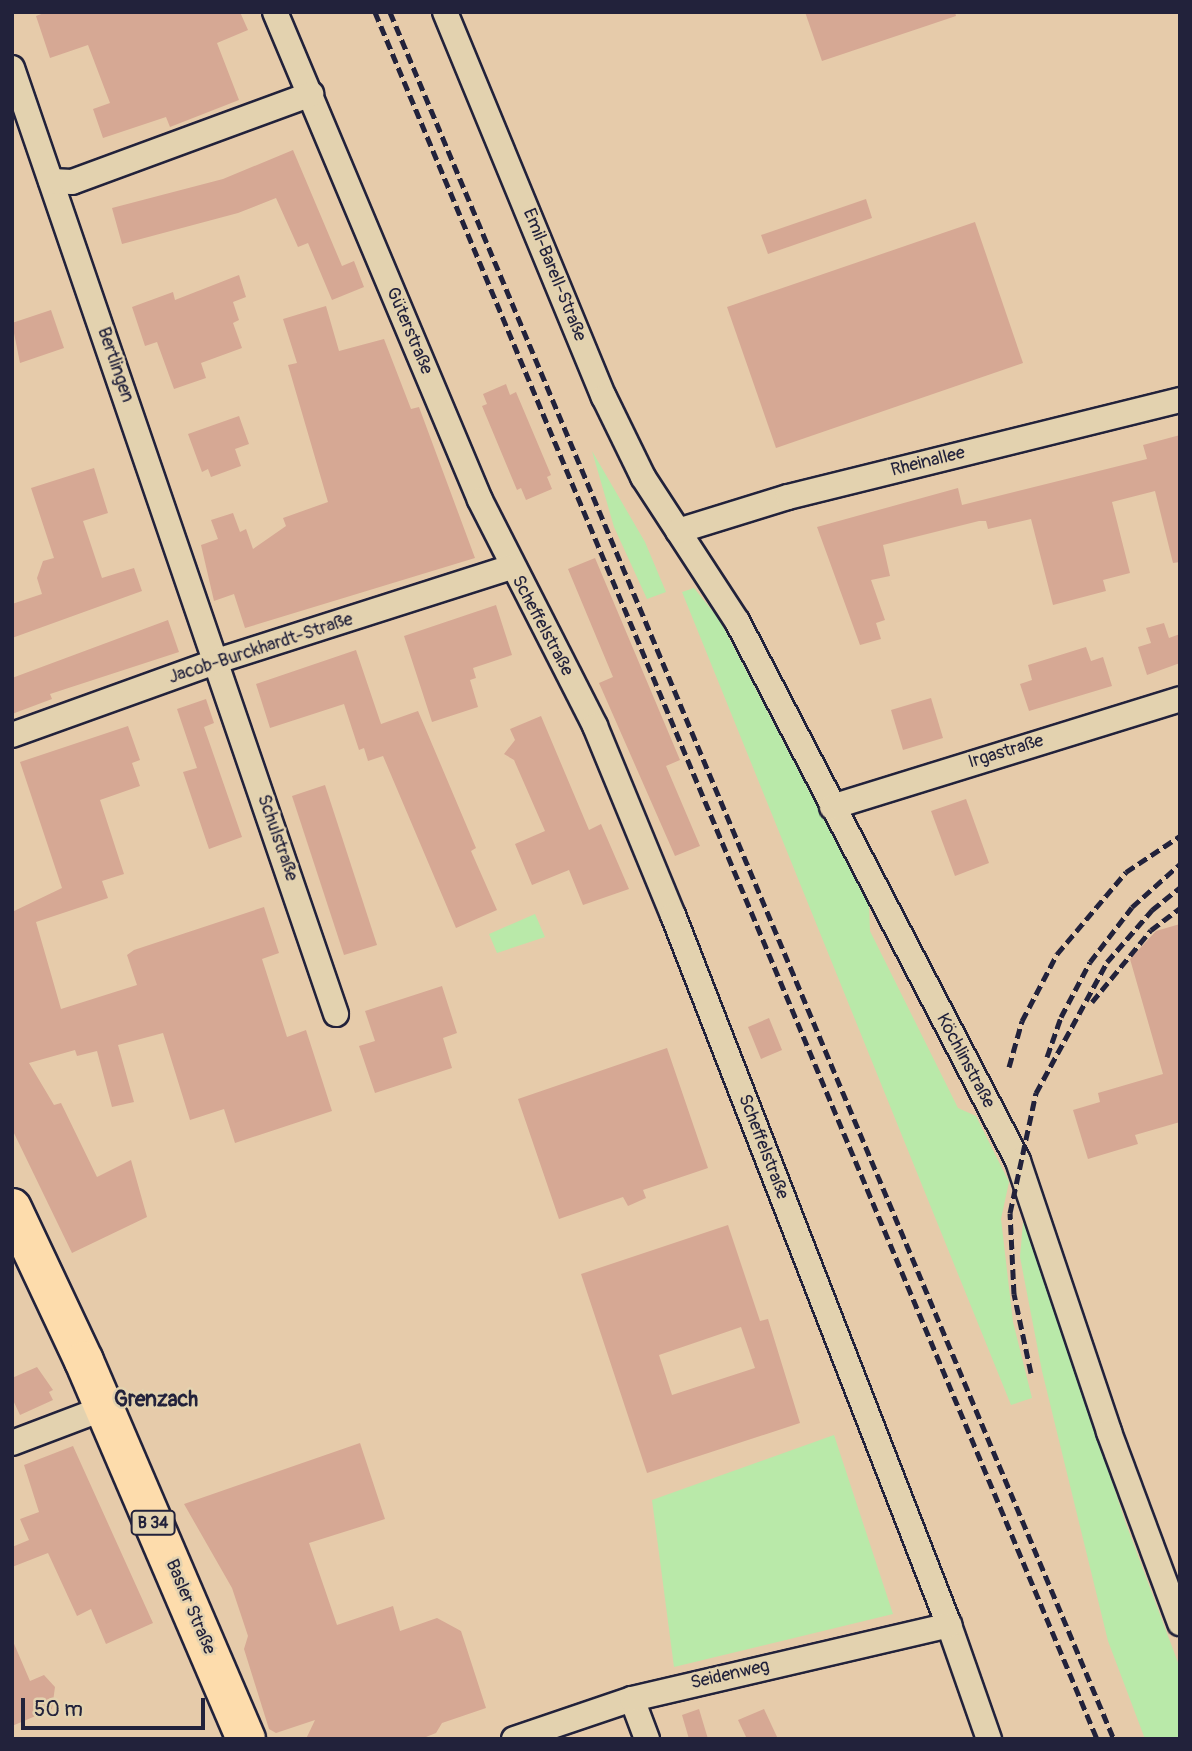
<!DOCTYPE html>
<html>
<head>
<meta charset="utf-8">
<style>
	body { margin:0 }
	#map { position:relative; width:1192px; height:1751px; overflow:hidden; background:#e6cbaa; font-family:Pangolin,sans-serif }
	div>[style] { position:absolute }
	.green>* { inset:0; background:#b9e9a9 }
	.building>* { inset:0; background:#d6a894 }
	.roads { filter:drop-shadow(2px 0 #22223b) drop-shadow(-2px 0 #22223b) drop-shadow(0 2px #22223b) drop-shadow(0 -2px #22223b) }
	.minor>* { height:24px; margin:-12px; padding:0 12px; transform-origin:12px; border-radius:12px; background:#e3d2af }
	.primary>* { height:38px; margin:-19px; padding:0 19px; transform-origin:19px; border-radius:19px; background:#fddcac }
	.rail>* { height:5px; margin-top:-2.5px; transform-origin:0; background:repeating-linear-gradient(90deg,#22223b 0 10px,transparent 0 15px) }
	span { translate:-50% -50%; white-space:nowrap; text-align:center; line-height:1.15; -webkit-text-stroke:5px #e3d2af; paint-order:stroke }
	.shield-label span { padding:2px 5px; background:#e3d2af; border:2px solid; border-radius:5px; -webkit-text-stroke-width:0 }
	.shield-label { font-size:16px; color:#22223b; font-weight:700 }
	.street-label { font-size:18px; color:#22223b }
	.quarter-label { font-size:21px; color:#22223b; font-weight:700 }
	.frame { position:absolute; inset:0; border:14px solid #22223b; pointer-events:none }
	.scale { position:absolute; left:21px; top:1698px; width:184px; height:32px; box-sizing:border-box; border:4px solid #22223b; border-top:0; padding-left:9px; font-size:21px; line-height:24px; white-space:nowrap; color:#22223b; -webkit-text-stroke:5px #e3d2af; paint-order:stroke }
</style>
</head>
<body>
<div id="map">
	<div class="green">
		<div style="clip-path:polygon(592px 451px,645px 542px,666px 592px,647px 599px,614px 527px)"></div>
		<div style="clip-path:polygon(694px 588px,719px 619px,869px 906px,870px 931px,958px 1108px,976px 1116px,1009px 1182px,1001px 1219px,1013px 1322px,1032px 1398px,1011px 1405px,682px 592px)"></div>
		<div style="clip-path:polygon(535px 914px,545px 937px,497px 953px,489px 934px)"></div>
		<div style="clip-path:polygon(1024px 1211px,1125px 1521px,1180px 1668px,1180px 1739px,1145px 1739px,1108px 1641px,1042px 1371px,1020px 1257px)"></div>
		<div style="clip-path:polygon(834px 1435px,893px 1614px,674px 1667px,652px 1500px)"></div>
	</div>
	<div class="building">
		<div style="clip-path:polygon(47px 12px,240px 12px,248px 30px,217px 43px,239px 100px,170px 127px,166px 117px,103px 138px,93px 109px,110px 103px,88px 45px,50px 58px,36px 16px)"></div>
		<div style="clip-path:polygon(805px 12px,955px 12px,956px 16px,822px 61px)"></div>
		<div style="clip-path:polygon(293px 150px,342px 266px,354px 261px,364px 287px,332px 300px,308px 243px,298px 247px,276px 198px,238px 213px,122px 244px,112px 208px,223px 179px)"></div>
		<div style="clip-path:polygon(866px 199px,872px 218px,768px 254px,761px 235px)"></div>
		<div style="clip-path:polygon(975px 222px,1023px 363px,776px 448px,727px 307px)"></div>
		<div style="clip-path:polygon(239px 275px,246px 297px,233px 302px,239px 320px,233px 323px,242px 348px,201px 363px,206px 378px,174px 389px,157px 342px,145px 346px,132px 307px,173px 292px,175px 300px)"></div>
		<div style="clip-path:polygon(326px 306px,339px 351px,384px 339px,411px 409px,419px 407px,475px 558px,245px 628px,234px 594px,214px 601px,201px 545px,218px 539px,211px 520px,233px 513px,240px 532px,246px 529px,253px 549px,286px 526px,283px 518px,328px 502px,288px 365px,297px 363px,283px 319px)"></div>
		<div style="clip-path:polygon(51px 310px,64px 348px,20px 363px,12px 323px)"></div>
		<div style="clip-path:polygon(506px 384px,510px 395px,516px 392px,551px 475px,547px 477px,552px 489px,526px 500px,521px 488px,517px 490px,482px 406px,487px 404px,483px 394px)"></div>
		<div style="clip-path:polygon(239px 416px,249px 444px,235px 449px,241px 466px,211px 477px,208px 469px,202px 472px,188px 434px)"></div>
		<div style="clip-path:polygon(1180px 435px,1180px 562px,1173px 563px,1155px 491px,1112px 502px,1130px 573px,1103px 580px,1106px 591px,1053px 605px,1031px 519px,988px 529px,986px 521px,979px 521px,883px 545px,890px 576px,871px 580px,885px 620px,876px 623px,881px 639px,860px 645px,817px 527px,958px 488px,962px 505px,1147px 459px,1143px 445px)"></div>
		<div style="clip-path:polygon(94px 468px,108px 513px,83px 521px,102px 578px,134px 568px,142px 591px,12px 638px,12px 604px,42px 594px,37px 578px,43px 561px,54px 558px,31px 488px)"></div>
		<div style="clip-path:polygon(595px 558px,680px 760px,666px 766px,700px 846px,675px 856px,599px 683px,613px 677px,568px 569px)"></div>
		<div style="clip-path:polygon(496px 605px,512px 655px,473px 668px,476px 678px,470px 680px,478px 707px,432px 722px,404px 636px)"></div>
		<div style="clip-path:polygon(168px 620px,179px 652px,50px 694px,52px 699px,12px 714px,12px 678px)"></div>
		<div style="clip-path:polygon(1164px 623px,1169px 638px,1180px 634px,1180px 663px,1147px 675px,1138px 647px,1151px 643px,1146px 628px)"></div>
		<div style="clip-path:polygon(1086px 647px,1091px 661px,1103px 657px,1112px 686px,1029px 711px,1020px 684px,1032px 680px,1028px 665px)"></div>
		<div style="clip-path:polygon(356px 650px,381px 724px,418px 711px,476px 848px,471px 851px,497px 910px,456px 928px,383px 756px,368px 761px,364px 748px,359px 750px,344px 704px,270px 728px,256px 684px)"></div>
		<div style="clip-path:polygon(931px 698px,943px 738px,903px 750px,891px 710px)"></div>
		<div style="clip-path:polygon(206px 699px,214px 723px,204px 727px,242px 837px,209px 849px,183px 772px,197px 768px,177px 709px)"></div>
		<div style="clip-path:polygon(541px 716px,589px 830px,601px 824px,629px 889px,583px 905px,569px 870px,532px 885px,515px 844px,545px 831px,514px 760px,504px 754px,515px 740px,510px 729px)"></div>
		<div style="clip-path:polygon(128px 726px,140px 760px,132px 763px,140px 786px,100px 800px,124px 874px,102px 881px,108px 898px,36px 922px,61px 1009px,137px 985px,127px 955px,134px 950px,264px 907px,279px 953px,262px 959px,287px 1037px,306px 1030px,332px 1111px,235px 1143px,224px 1109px,190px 1120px,163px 1033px,118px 1045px,134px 1102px,112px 1107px,97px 1051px,77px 1056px,75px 1050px,29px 1063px,54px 1105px,61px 1103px,97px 1177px,131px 1160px,147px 1217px,72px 1253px,12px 1129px,12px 912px,62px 888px,20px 762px)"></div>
		<div style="clip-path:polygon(325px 785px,377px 945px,344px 955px,292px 796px)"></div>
		<div style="clip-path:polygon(966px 799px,989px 863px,955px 876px,931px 811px)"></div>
		<div style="clip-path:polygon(1180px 924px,1180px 1122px,1135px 1135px,1138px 1144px,1088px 1159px,1073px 1110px,1100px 1102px,1098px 1093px,1163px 1074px,1130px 959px,1156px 931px)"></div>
		<div style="clip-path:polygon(442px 986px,457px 1033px,443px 1038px,452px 1068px,375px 1093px,359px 1046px,375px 1041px,365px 1011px)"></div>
		<div style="clip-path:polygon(769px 1018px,782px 1050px,761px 1059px,748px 1027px)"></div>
		<div style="clip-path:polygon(667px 1048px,708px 1168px,643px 1190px,646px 1198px,628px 1206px,623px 1197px,559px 1219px,518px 1099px)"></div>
		<div style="clip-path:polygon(evenodd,728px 1225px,760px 1321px,768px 1319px,800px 1423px,647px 1473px,581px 1274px,728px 1225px,741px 1327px,755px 1368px,672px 1395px,659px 1355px,741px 1327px)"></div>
		<div style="clip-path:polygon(37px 1367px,53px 1390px,49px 1392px,53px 1400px,20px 1415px,12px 1398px,12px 1378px)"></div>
		<div style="clip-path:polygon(360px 1443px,385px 1519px,309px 1543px,337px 1625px,393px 1606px,400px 1631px,437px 1618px,461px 1631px,486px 1708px,442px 1723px,436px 1733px,421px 1739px,306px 1739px,315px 1720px,276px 1733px,269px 1729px,244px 1649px,248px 1636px,232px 1588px,184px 1504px)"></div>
		<div style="clip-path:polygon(73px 1446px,153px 1623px,106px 1644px,91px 1609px,77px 1616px,48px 1553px,12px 1567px,12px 1547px,29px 1540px,20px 1519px,39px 1512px,24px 1465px)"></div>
		<div style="clip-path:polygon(12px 1639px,30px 1681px,44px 1675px,55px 1687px,52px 1709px,12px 1726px)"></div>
		<div style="clip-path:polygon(699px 1709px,708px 1739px,689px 1739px,682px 1715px)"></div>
		<div style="clip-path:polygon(764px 1709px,778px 1739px,747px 1739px,738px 1720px)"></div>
	</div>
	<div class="roads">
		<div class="minor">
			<div style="left:275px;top:12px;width:529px;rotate:67.21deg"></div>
			<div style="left:480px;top:500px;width:254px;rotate:63deg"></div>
			<div style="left:595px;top:726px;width:204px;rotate:67.6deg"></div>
			<div style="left:673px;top:915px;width:762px;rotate:68.76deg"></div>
			<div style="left:949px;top:1625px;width:121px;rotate:70.7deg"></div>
			<div style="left:445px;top:12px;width:417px;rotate:67.6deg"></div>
			<div style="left:604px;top:397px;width:89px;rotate:64deg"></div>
			<div style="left:643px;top:477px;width:172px;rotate:56.9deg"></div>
			<div style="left:737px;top:621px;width:609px;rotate:62.51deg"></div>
			<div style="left:1018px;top:1161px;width:286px;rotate:71.4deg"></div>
			<div style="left:1109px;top:1432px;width:204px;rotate:69.6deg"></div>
			<div style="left:12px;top:68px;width:1000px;rotate:71.09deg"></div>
			<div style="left:51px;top:181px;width:21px;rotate:3deg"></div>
			<div style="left:72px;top:182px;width:255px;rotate:-20.2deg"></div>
			<div style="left:678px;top:531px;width:115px;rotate:-17.2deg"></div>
			<div style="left:788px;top:497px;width:404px;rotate:-13.9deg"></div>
			<div style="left:12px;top:735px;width:218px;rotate:-19.8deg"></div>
			<div style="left:217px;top:661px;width:309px;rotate:-17.7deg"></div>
			<div style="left:832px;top:807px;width:364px;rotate:-17.2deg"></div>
			<div style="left:12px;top:1443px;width:98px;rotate:-20.8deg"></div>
			<div style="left:632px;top:1699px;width:43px;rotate:69.4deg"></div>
			<div style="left:514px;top:1739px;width:125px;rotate:-18.7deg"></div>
			<div style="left:632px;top:1699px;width:326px;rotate:-13.1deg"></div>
		</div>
		<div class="primary">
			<div style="left:12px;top:1208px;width:169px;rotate:64.8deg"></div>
			<div style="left:84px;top:1361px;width:411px;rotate:66.8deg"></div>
		</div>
	</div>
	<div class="rail">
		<div style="left:375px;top:12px;width:1872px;rotate:67.31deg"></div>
		<div style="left:390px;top:12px;width:1873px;rotate:67.26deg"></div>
		<div style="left:1092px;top:1002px;width:93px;rotate:-50.7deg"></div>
		<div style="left:1151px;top:930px;width:36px;rotate:-37deg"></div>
		<div style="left:1047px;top:1057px;width:42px;rotate:-70.7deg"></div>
		<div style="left:1061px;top:1017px;width:62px;rotate:-62.2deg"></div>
		<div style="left:1090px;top:962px;width:69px;rotate:-52.6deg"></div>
		<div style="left:1132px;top:907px;width:64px;rotate:-41.9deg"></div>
		<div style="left:1009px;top:1067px;width:48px;rotate:-74.2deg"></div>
		<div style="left:1022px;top:1021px;width:76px;rotate:-62.4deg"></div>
		<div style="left:1057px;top:954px;width:107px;rotate:-49.9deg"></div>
		<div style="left:1126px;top:872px;width:65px;rotate:-33.7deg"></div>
		<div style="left:1031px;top:1373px;width:81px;rotate:-102.1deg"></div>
		<div style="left:1014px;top:1294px;width:81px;rotate:-92.8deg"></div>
		<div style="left:1010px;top:1213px;width:123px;rotate:-77.8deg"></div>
		<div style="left:1036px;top:1093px;width:149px;rotate:-61.5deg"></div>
		<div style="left:1107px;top:962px;width:69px;rotate:-49.1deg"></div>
		<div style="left:1152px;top:910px;width:36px;rotate:-39deg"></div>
	</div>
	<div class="shield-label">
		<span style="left:153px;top:1523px">B 34</span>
	</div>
	<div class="street-label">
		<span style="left:554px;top:275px;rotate:68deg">Emil-Barell-Straße</span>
		<span style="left:409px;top:331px;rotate:67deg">Güterstraße</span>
		<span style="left:115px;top:365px;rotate:71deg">Bertlingen</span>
		<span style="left:928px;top:462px;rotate:-14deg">Rheinallee</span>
		<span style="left:542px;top:626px;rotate:62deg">Scheffelstraße</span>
		<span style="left:261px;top:649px;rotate:-18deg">Jacob-Burckhardt-Straße</span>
		<span style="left:1006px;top:752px;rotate:-17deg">Irgastraße</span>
		<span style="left:277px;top:838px;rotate:71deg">Schulstraße</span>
		<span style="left:965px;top:1061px;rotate:62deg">Köchlinstraße</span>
		<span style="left:763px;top:1147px;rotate:69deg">Scheffelstraße</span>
		<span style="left:190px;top:1607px;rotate:67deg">Basler Straße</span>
		<span style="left:730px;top:1675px;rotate:-13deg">Seidenweg</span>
	</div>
	<div class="quarter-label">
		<span style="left:156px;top:1400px">Grenzach</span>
	</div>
	<div class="frame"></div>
	<div class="scale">50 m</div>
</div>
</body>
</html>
